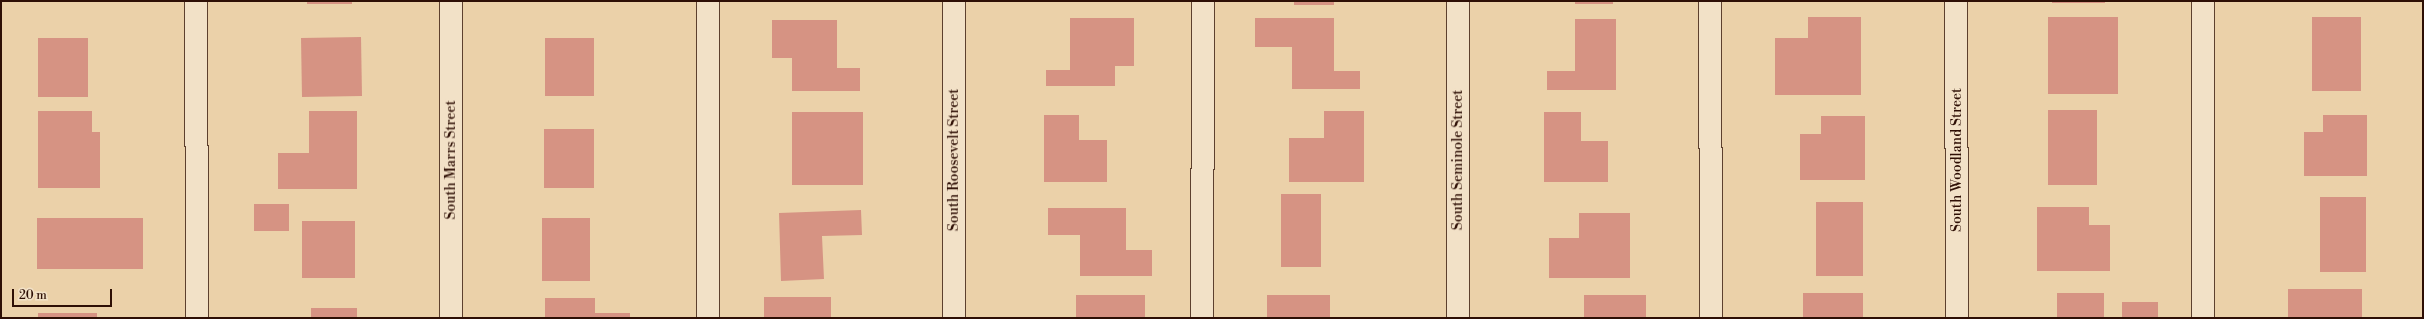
<!DOCTYPE html>
<html>
<head>
<meta charset="utf-8">
<style>
	body { margin:0 }
	#map { position:relative; width:2424px; height:319px; overflow:hidden; background:#ebd1a9; font-family:"Libre Bodoni",serif }
	div>[style] { position:absolute }
	.building>* { inset:0; background:#d69383 }
	.roads { filter:drop-shadow(1px 0 #5d402e) drop-shadow(-1px 0 #5d402e) drop-shadow(0 1px #5d402e) drop-shadow(0 -1px #5d402e) }
	.minor>* { height:22px; margin:-11px; padding:0 11px; transform-origin:11px; border-radius:11px; background:#f2e1c7 }
	span { translate:-50% -50%; white-space:nowrap; text-align:center; line-height:1.15; -webkit-text-stroke:3.5px #f2e1c7; paint-order:stroke }
	.street-label { font-size:14px; color:#2e0f05 }
	.frame { position:absolute; inset:0; border:2px solid #2e0f05; pointer-events:none }
	.scale { position:absolute; left:12px; top:289px; width:100px; height:18px; box-sizing:border-box; border:2px solid #2e0f05; border-top:0; padding-left:5px; font-size:12px; line-height:14px; white-space:nowrap; color:#2e0f05; -webkit-text-stroke:3px #f2e1c7; paint-order:stroke }
</style>
</head>
<body>
<div id="map">
	<div class="building">
		<div style="clip-path:polygon(307px 1px,352px 1px,352px 4px,307px 4px)"></div>
		<div style="clip-path:polygon(1294px 1px,1334px 1px,1334px 5px,1294px 5px)"></div>
		<div style="clip-path:polygon(1575px 1px,1613px 1px,1613px 4px,1575px 4px)"></div>
		<div style="clip-path:polygon(2052px 1px,2105px 1px,2105px 3px,2052px 3px)"></div>
		<div style="clip-path:polygon(1808px 17px,1861px 17px,1861px 95px,1775px 95px,1775px 38px,1808px 38px)"></div>
		<div style="clip-path:polygon(2048px 17px,2118px 17px,2118px 94px,2048px 94px)"></div>
		<div style="clip-path:polygon(2312px 17px,2361px 17px,2361px 91px,2312px 91px)"></div>
		<div style="clip-path:polygon(1070px 18px,1134px 18px,1134px 66px,1115px 66px,1115px 86px,1046px 86px,1046px 70px,1070px 70px)"></div>
		<div style="clip-path:polygon(1255px 18px,1334px 18px,1334px 71px,1360px 71px,1360px 89px,1292px 89px,1292px 47px,1255px 47px)"></div>
		<div style="clip-path:polygon(1575px 19px,1616px 19px,1616px 90px,1547px 90px,1547px 71px,1575px 71px)"></div>
		<div style="clip-path:polygon(772px 20px,837px 20px,837px 68px,860px 68px,860px 91px,792px 91px,792px 58px,772px 58px)"></div>
		<div style="clip-path:polygon(361px 37px,362px 96px,302px 97px,301px 38px)"></div>
		<div style="clip-path:polygon(38px 38px,88px 38px,88px 97px,38px 97px)"></div>
		<div style="clip-path:polygon(545px 38px,594px 38px,594px 96px,545px 96px)"></div>
		<div style="clip-path:polygon(2048px 110px,2097px 110px,2097px 185px,2048px 185px)"></div>
		<div style="clip-path:polygon(38px 111px,92px 111px,92px 132px,100px 132px,100px 188px,38px 188px)"></div>
		<div style="clip-path:polygon(309px 111px,357px 111px,357px 189px,278px 189px,278px 153px,309px 153px)"></div>
		<div style="clip-path:polygon(1324px 111px,1364px 111px,1364px 182px,1289px 182px,1289px 138px,1324px 138px)"></div>
		<div style="clip-path:polygon(792px 112px,863px 112px,863px 185px,792px 185px)"></div>
		<div style="clip-path:polygon(1544px 112px,1581px 112px,1581px 141px,1608px 141px,1608px 182px,1544px 182px)"></div>
		<div style="clip-path:polygon(1044px 115px,1079px 115px,1079px 140px,1107px 140px,1107px 182px,1044px 182px)"></div>
		<div style="clip-path:polygon(2323px 115px,2367px 115px,2367px 176px,2304px 176px,2304px 132px,2323px 132px)"></div>
		<div style="clip-path:polygon(1821px 116px,1865px 116px,1865px 180px,1800px 180px,1800px 134px,1821px 134px)"></div>
		<div style="clip-path:polygon(544px 129px,594px 129px,594px 188px,544px 188px)"></div>
		<div style="clip-path:polygon(1281px 194px,1321px 194px,1321px 267px,1281px 267px)"></div>
		<div style="clip-path:polygon(2320px 197px,2366px 197px,2366px 272px,2320px 272px)"></div>
		<div style="clip-path:polygon(1816px 202px,1863px 202px,1863px 276px,1816px 276px)"></div>
		<div style="clip-path:polygon(254px 204px,289px 204px,289px 231px,254px 231px)"></div>
		<div style="clip-path:polygon(2037px 207px,2089px 207px,2089px 225px,2110px 225px,2110px 271px,2037px 271px)"></div>
		<div style="clip-path:polygon(1048px 208px,1126px 208px,1126px 250px,1152px 250px,1152px 276px,1080px 276px,1080px 235px,1048px 235px)"></div>
		<div style="clip-path:polygon(861px 210px,862px 235px,822px 236px,824px 279px,781px 281px,779px 213px)"></div>
		<div style="clip-path:polygon(1579px 213px,1630px 213px,1630px 278px,1549px 278px,1549px 238px,1579px 238px)"></div>
		<div style="clip-path:polygon(37px 218px,143px 218px,143px 269px,37px 269px)"></div>
		<div style="clip-path:polygon(542px 218px,590px 218px,590px 281px,542px 281px)"></div>
		<div style="clip-path:polygon(302px 221px,355px 221px,355px 278px,302px 278px)"></div>
		<div style="clip-path:polygon(2288px 289px,2362px 289px,2362px 318px,2288px 318px)"></div>
		<div style="clip-path:polygon(1803px 293px,1863px 293px,1863px 318px,1803px 318px)"></div>
		<div style="clip-path:polygon(2057px 293px,2104px 293px,2104px 318px,2057px 318px)"></div>
		<div style="clip-path:polygon(1076px 295px,1145px 295px,1145px 318px,1076px 318px)"></div>
		<div style="clip-path:polygon(1267px 295px,1330px 295px,1330px 318px,1267px 318px)"></div>
		<div style="clip-path:polygon(1584px 295px,1646px 295px,1646px 318px,1584px 318px)"></div>
		<div style="clip-path:polygon(764px 297px,831px 297px,831px 318px,764px 318px)"></div>
		<div style="clip-path:polygon(545px 298px,595px 298px,595px 313px,630px 313px,630px 318px,545px 318px)"></div>
		<div style="clip-path:polygon(2122px 302px,2158px 302px,2158px 318px,2122px 318px)"></div>
		<div style="clip-path:polygon(311px 308px,357px 308px,357px 318px,311px 318px)"></div>
		<div style="clip-path:polygon(38px 313px,97px 313px,97px 318px,38px 318px)"></div>
	</div>
	<div class="roads">
		<div class="minor">
			<div style="left:196px;top:1px;width:317px;rotate:89.8deg"></div>
			<div style="left:451px;top:1px;width:317px;rotate:90deg"></div>
			<div style="left:708px;top:1px;width:317px;rotate:90deg"></div>
			<div style="left:954px;top:1px;width:317px;rotate:90deg"></div>
			<div style="left:1710px;top:1px;width:317px;rotate:89.8deg"></div>
			<div style="left:1956px;top:1px;width:317px;rotate:89.8deg"></div>
			<div style="left:2203px;top:1px;width:317px;rotate:90deg"></div>
			<div style="left:1202px;top:318px;width:317px;rotate:-89.8deg"></div>
			<div style="left:1458px;top:318px;width:317px;rotate:-90deg"></div>
		</div>
	</div>
	<div class="street-label">
		<span style="left:451px;top:160px;rotate:-90deg">South Marrs Street</span>
		<span style="left:954px;top:160px;rotate:-90deg">South Roosevelt Street</span>
		<span style="left:1458px;top:160px;rotate:-90deg">South Seminole Street</span>
		<span style="left:1957px;top:160px;rotate:-90deg">South Woodland Street</span>
	</div>
	<div class="frame"></div>
	<div class="scale">20 m</div>
</div>
</body>
</html>
